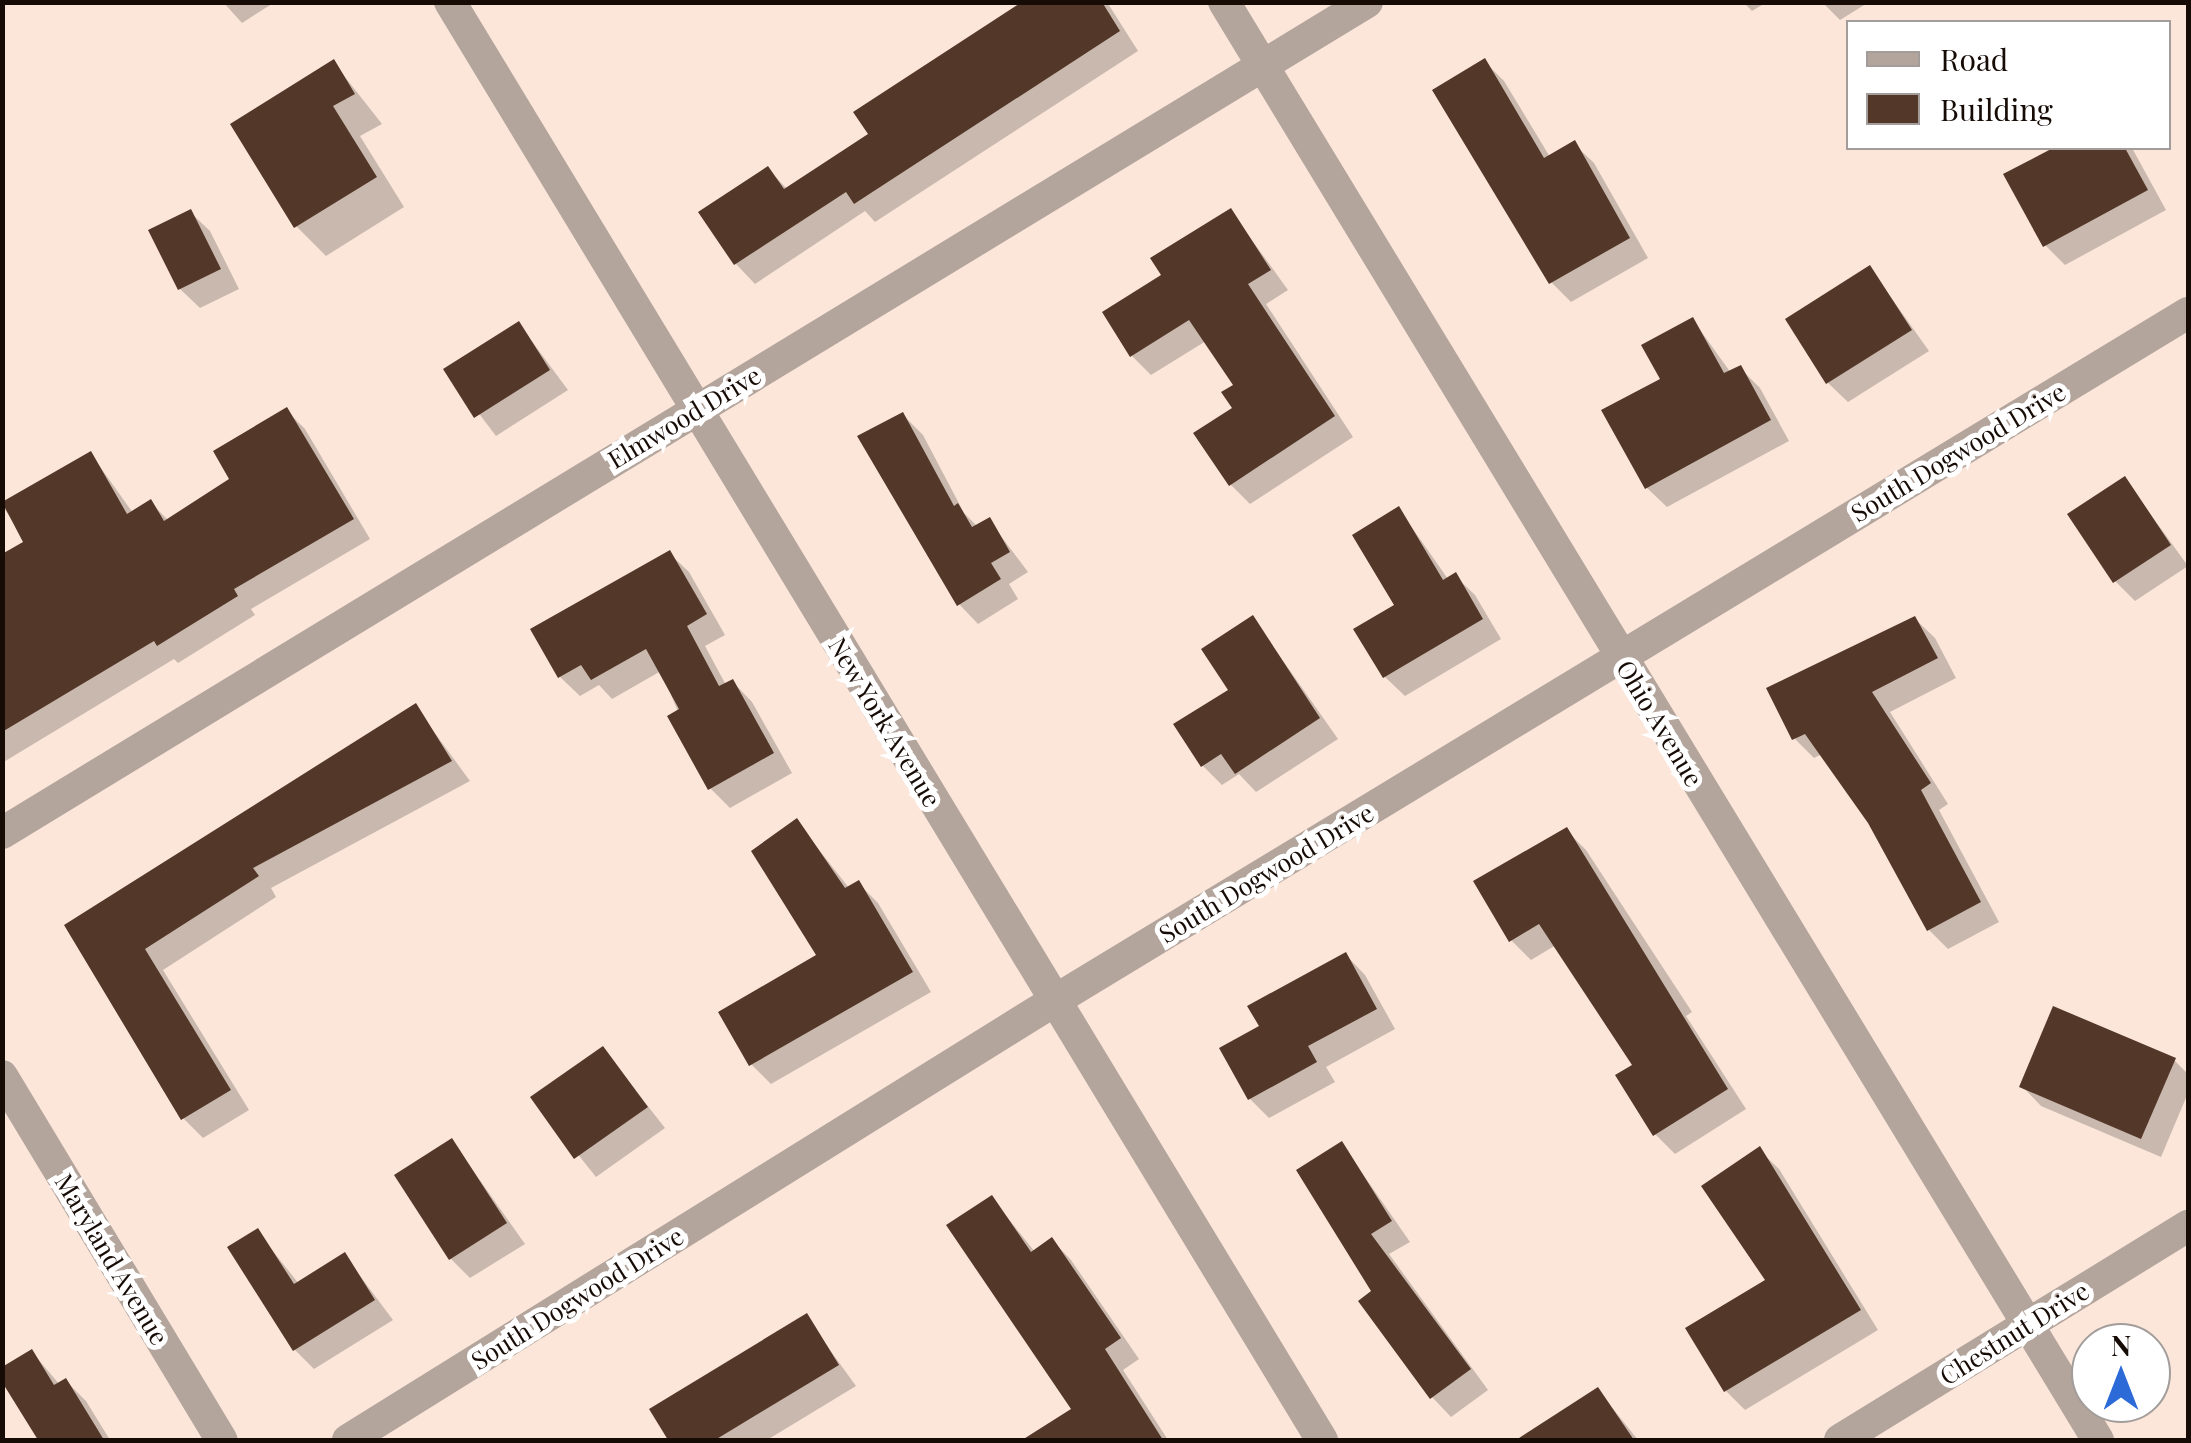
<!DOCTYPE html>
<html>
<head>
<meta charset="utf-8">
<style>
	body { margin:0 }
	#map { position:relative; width:2191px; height:1443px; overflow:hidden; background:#fce6da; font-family:"Playfair Display",serif }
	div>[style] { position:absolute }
	.shadow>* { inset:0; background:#0003 }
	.building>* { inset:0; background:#533728 }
	.street>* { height:32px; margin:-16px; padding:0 16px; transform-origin:16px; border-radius:16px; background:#b3a49c }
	span { translate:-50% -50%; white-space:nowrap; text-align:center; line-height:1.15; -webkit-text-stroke:10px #fff; paint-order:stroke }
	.street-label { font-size:25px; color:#170b06 }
	.frame { position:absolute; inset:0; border:5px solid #170b06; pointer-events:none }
	.legend { position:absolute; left:1846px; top:20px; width:325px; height:130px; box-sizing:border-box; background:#fff; border:2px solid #a29d9b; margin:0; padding:12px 18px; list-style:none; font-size:30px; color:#170b06 }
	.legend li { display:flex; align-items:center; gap:20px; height:50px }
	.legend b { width:50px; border:2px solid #a29d9b }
	.north { position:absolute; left:2071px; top:1323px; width:100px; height:100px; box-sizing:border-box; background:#fff; border:2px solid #a29d9b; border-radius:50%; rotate:0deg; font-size:28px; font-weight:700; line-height:40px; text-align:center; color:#170b06 }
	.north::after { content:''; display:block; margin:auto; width:35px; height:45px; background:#2b6ad7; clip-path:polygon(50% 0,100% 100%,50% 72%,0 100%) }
</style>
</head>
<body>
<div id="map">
	<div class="shadow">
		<div style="clip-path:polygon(223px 2px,275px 2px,242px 23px)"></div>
		<div style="clip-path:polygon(1029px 2px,1107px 2px,1138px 51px,875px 222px,865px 211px,755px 284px,736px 264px,768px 169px,788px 190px,871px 135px)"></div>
		<div style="clip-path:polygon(1743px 2px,1767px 2px,1752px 11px)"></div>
		<div style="clip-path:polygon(1822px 2px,1869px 2px,1840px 20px)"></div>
		<div style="clip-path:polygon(1484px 61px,1504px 81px,1550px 157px,1574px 144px,1594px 163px,1648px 258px,1571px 302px,1551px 282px)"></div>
		<div style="clip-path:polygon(334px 63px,382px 124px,360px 136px,404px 207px,326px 256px,296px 226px)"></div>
		<div style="clip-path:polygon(2058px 148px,2132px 148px,2166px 210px,2065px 265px,2045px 245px,2007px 176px)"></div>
		<div style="clip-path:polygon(1231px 211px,1288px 290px,1266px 304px,1353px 437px,1250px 504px,1231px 485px,1236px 386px,1206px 341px,1151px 375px,1132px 356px,1164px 276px)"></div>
		<div style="clip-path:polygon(190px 212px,210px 231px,239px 289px,200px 308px,180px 289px)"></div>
		<div style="clip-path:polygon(1870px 268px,1929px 351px,1848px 402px,1828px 383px)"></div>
		<div style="clip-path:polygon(1693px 320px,1731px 373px,1740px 368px,1760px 388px,1789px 441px,1667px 507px,1647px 488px)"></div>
		<div style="clip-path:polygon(519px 324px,568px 390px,496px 436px,446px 370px)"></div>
		<div style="clip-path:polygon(286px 410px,305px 429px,370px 539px,251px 609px,255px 615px,178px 663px,174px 659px,2px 763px,2px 668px,27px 543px,2px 505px,91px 454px,133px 513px,150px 502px,169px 521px,233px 480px)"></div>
		<div style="clip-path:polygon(903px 415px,923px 435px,964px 513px,978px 527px,989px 520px,1028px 572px,1009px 584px,1018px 599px,978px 624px,959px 604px)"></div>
		<div style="clip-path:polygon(2125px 479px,2188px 566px,2135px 601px,2115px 581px)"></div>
		<div style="clip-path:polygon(1399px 509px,1448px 579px,1455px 576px,1475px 595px,1501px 639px,1405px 696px,1385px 677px,1397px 606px)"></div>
		<div style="clip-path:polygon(669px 553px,689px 572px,725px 635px,705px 646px,726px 685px,733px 682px,752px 702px,792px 773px,730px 808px,710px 788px,661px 671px,612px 699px,599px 685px,580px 696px,560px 677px)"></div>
		<div style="clip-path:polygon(1253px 618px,1338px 739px,1256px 792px,1239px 774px,1222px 785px,1203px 766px)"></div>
		<div style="clip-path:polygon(1915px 619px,1935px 638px,1956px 678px,1890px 712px,1948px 804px,1939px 810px,1999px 922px,1948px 949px,1929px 930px,1870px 822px,1822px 754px,1814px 758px,1795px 739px)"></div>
		<div style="clip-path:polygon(415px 706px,470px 781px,271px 888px,276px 897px,163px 970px,249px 1110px,203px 1138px,183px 1118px,67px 926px)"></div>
		<div style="clip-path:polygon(797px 822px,849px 888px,858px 883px,878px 903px,931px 992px,771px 1084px,751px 1064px,819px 956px)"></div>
		<div style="clip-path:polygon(1566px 830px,1586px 850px,1692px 1012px,1686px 1016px,1746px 1109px,1675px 1154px,1655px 1134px,1636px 1065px,1556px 945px,1531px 960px,1511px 940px)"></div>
		<div style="clip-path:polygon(1346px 955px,1365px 975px,1395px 1029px,1326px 1067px,1335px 1082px,1269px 1118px,1250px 1099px,1262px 1027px)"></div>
		<div style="clip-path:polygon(603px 1049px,665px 1128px,596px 1177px,533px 1098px)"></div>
		<div style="clip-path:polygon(2174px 1060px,2188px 1074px,2188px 1093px,2161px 1157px,2041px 1106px,2022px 1086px)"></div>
		<div style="clip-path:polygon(452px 1141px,525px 1244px,470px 1278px,451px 1259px)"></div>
		<div style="clip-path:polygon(1342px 1144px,1410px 1242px,1389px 1254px,1488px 1390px,1451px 1417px,1432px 1397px,1375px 1292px)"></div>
		<div style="clip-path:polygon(1759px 1150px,1779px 1169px,1878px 1330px,1745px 1410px,1726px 1391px,1769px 1281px)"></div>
		<div style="clip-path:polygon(992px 1198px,1035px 1252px,1052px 1240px,1071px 1260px,1139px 1359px,1123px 1370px,1168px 1440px,1037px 1440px,1034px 1436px,1075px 1410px)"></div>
		<div style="clip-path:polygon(257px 1231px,299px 1284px,345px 1256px,393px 1320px,314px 1369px,295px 1350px)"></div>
		<div style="clip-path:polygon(806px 1317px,856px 1386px,767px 1440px,671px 1440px,653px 1410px)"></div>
		<div style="clip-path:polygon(32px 1352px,60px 1385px,66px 1381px,86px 1401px,110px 1440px,41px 1440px,2px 1377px)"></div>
		<div style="clip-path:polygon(1598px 1390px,1638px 1440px,1521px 1440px)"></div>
	</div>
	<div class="building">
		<div style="clip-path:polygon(1022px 2px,1102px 2px,1120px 31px,854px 204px,846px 192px,734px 265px,698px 212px,768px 166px,784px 189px,868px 134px,853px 112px)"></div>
		<div style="clip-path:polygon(1485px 58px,1544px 158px,1575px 140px,1630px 238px,1549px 284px,1432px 90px)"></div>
		<div style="clip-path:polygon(334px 59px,355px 94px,333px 106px,377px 177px,294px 228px,230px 124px)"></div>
		<div style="clip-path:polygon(2053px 148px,2125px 148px,2148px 190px,2043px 247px,2003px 174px)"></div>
		<div style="clip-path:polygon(1231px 208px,1271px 270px,1248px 284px,1335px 416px,1229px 486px,1193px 433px,1232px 408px,1221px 392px,1233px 385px,1189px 320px,1130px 357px,1102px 312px,1161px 275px,1150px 258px)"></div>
		<div style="clip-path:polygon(191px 209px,221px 269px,178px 290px,148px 230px)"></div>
		<div style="clip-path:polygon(1870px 265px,1912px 330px,1826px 384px,1785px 319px)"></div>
		<div style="clip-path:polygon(1693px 317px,1724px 373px,1741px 365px,1771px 420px,1645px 489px,1601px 410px,1660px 379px,1641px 345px)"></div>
		<div style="clip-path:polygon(519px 321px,550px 370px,474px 418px,443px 369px)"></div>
		<div style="clip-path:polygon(287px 407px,354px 519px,234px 589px,238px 596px,157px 646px,154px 641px,2px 732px,2px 554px,23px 542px,2px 502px,91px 451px,127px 514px,151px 499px,164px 521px,229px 479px,213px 451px)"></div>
		<div style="clip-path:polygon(903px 412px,954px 506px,958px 503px,972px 527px,990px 517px,1010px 552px,991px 563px,1001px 579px,957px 606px,857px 436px)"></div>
		<div style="clip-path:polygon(2125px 476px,2171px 545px,2113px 583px,2067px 514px)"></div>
		<div style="clip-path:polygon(1399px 506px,1443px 580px,1456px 572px,1483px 619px,1383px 678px,1353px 629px,1394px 605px,1352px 535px)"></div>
		<div style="clip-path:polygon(670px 550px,707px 614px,687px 626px,719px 686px,733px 679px,774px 753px,708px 790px,667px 716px,679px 709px,646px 649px,591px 680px,581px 665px,558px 678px,530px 629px)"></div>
		<div style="clip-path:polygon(1253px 615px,1320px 718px,1235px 774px,1221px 754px,1201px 767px,1173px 724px,1228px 690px,1201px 649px)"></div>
		<div style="clip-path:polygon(1915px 616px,1938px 658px,1872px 692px,1931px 783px,1921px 790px,1981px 902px,1927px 931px,1868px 823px,1805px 734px,1792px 740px,1766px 688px)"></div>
		<div style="clip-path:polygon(416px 703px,452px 761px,253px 868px,259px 876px,145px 949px,231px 1090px,181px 1120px,64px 925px)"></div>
		<div style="clip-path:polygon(797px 818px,845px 888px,859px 880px,913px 972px,749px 1066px,718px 1012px,816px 955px,751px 851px)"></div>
		<div style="clip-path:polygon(1567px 827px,1728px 1089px,1653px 1136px,1615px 1075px,1632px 1065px,1539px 924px,1509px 942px,1473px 881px)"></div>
		<div style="clip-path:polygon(1346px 952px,1377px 1009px,1308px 1046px,1317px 1062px,1248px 1100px,1219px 1048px,1259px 1026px,1247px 1006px)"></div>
		<div style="clip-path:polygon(2053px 1006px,2176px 1058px,2141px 1139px,2019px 1087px)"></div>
		<div style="clip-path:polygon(603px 1046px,648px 1107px,574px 1159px,530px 1097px)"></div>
		<div style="clip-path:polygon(452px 1138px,507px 1223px,449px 1260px,394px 1175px)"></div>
		<div style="clip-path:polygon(1342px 1141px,1392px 1221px,1371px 1234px,1471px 1369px,1430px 1399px,1358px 1301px,1371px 1291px,1296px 1170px)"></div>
		<div style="clip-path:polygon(1760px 1146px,1861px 1310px,1724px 1392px,1685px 1328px,1765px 1280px,1701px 1186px)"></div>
		<div style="clip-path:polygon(992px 1195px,1031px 1252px,1052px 1237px,1121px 1338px,1105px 1349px,1163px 1440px,1022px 1440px,1071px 1409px,946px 1225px)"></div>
		<div style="clip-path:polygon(258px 1228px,294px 1284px,345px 1252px,375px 1300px,293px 1351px,227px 1247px)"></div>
		<div style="clip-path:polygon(807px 1313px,839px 1365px,715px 1440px,668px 1440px,649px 1409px)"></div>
		<div style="clip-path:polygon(32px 1349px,54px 1385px,66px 1378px,104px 1440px,38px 1440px,2px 1382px,2px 1367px)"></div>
		<div style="clip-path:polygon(1598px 1387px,1634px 1440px,1516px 1440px)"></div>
	</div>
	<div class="street">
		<div style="left:450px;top:2px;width:1682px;rotate:58.77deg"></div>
		<div style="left:1224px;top:2px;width:1683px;rotate:58.71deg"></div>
		<div style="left:2px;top:833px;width:1598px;rotate:-31.33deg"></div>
		<div style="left:2px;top:1076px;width:425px;rotate:58.9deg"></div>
		<div style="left:348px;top:1440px;width:831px;rotate:-31.87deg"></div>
		<div style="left:1054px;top:1001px;width:1326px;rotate:-31.25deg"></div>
		<div style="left:1840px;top:1440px;width:409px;rotate:-31.6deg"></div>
	</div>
	<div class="street-label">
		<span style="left:684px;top:417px;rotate:-31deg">Elmwood Drive</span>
		<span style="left:1958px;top:452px;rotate:-31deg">South Dogwood Drive</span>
		<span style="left:885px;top:722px;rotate:59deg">New York Avenue</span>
		<span style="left:1660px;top:723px;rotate:59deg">Ohio Avenue</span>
		<span style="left:1266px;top:873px;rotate:-31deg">South Dogwood Drive</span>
		<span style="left:112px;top:1259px;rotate:59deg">Maryland Avenue</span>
		<span style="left:577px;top:1298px;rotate:-32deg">South Dogwood Drive</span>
		<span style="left:2014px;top:1333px;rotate:-32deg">Chestnut Drive</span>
	</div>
	<div class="frame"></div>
	<ul class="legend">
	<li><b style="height:12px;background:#b3a49c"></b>Road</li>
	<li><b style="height:28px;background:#533728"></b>Building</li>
	</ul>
	<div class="north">N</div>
</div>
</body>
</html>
